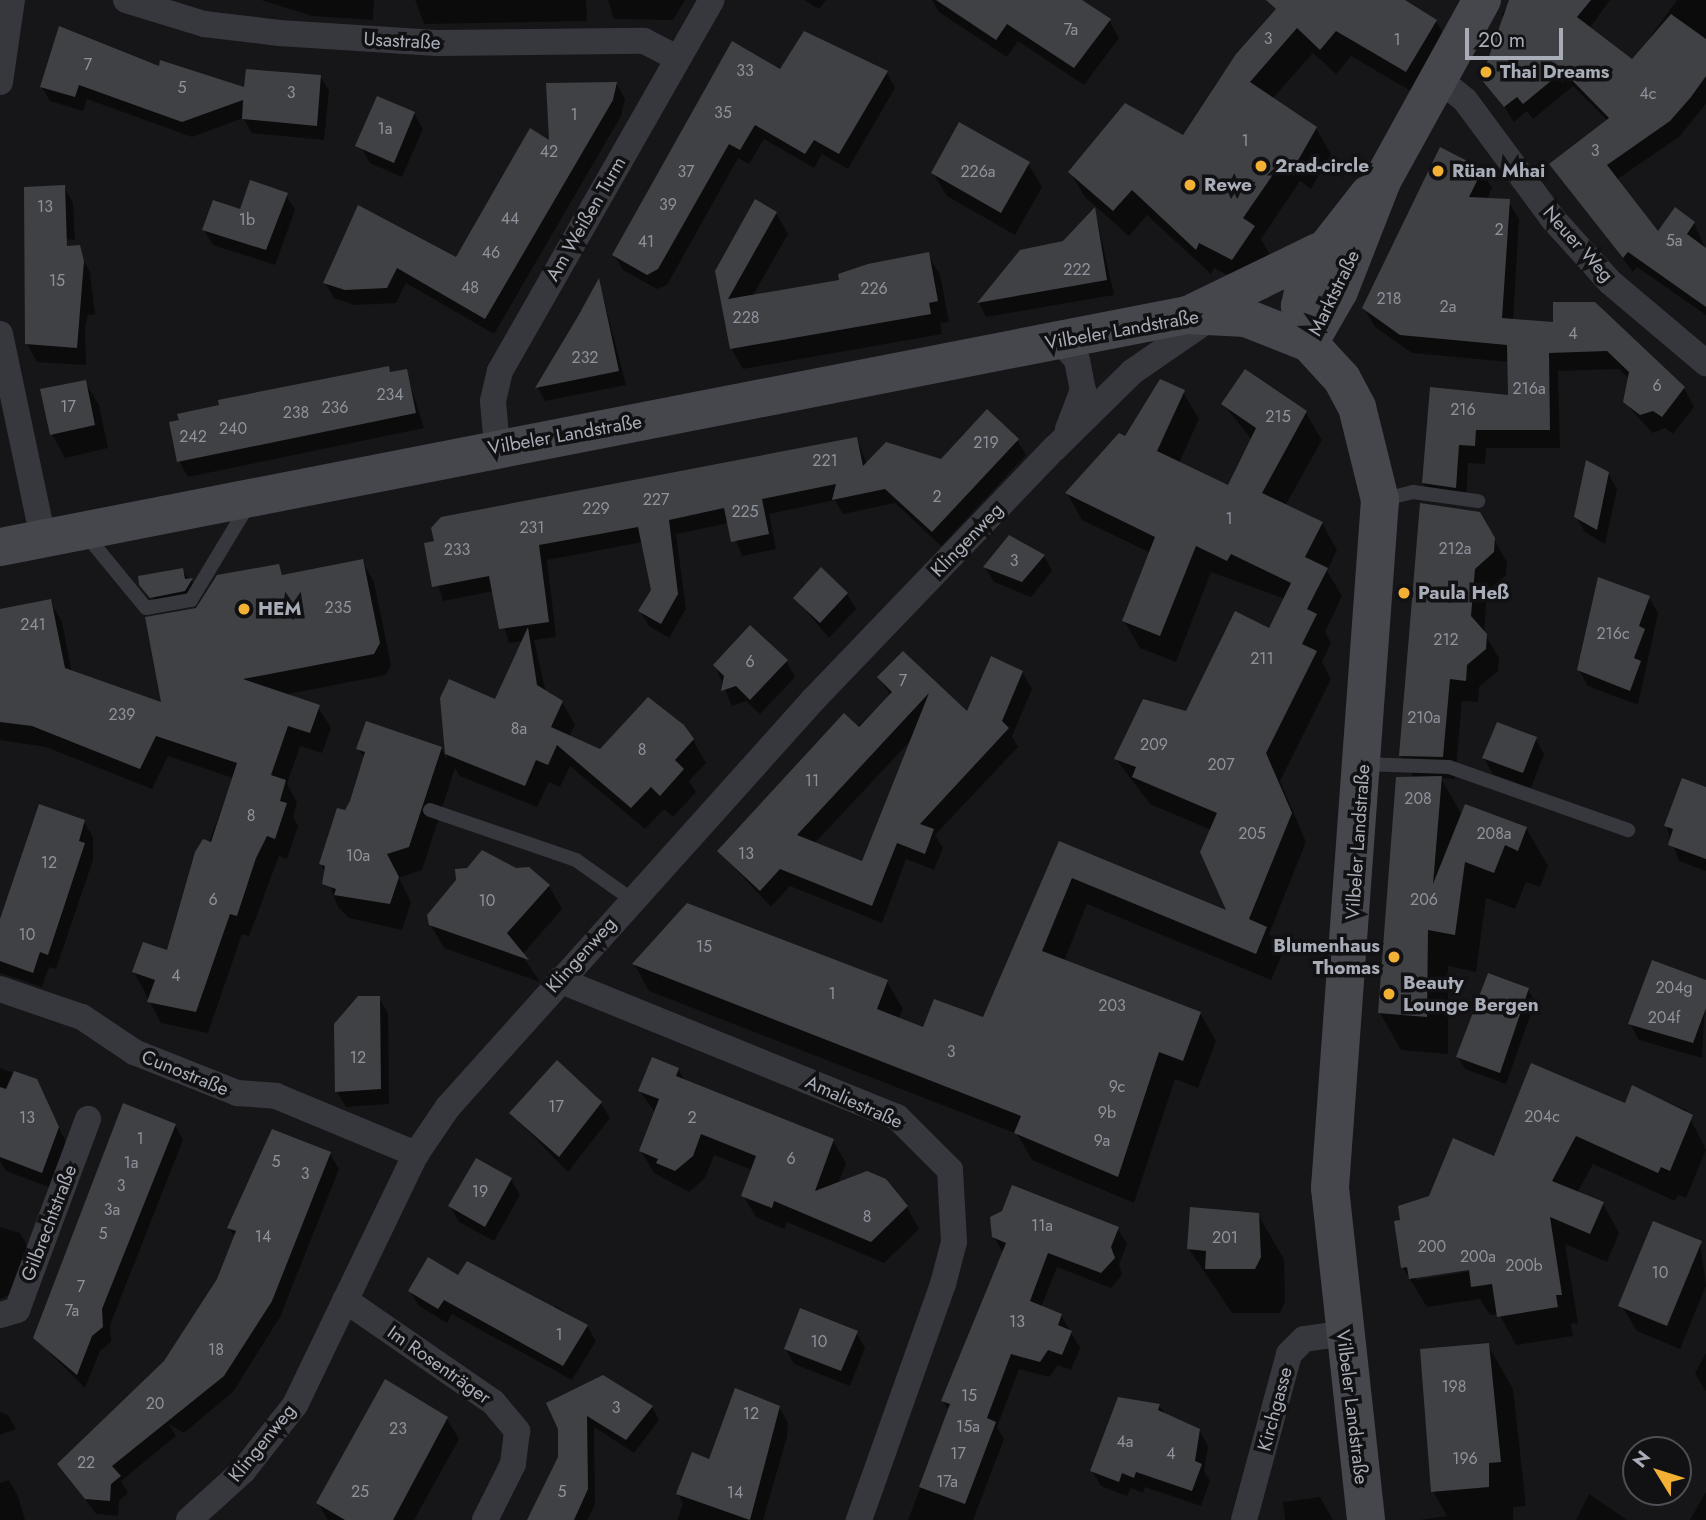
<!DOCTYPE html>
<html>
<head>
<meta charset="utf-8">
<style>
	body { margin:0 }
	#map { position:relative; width:1706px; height:1520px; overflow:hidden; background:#161618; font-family:Jost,sans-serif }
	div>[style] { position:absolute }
	.shadow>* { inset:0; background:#0007 }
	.building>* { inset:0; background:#404145 }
	.lane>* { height:14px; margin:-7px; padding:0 7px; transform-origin:7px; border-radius:7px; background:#37383d }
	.street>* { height:26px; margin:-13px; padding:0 13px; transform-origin:13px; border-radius:13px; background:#37383d }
	.secondary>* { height:38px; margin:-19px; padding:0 19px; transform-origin:19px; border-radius:19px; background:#45474d }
	.dots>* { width:19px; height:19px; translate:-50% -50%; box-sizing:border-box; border:4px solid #111113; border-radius:50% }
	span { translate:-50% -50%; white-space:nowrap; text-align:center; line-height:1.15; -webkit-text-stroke:7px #111113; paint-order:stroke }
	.number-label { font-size:16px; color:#8e929b }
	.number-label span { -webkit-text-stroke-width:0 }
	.street-label { font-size:19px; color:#a8adb8 }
	.poi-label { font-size:19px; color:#a8adb8; font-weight:700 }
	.left { translate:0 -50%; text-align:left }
	.right { translate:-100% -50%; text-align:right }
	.north { position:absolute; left:1622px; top:1436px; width:70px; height:70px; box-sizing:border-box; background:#111113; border:2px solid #4d4f55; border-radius:50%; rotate:308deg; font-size:19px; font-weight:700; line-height:28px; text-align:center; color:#a8adb8 }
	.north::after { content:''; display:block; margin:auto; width:24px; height:32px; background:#f2b134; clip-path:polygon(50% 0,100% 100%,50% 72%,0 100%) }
	.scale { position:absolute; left:1465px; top:28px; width:98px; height:32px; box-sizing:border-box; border:4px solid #a8adb8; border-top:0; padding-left:9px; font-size:21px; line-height:24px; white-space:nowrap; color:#a8adb8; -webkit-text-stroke:5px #111113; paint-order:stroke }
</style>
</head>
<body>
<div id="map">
	<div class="shadow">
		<div style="clip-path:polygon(261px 0,374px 0,373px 20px,312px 16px)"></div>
		<div style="clip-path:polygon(415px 0,586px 0,587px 21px,424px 24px)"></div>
		<div style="clip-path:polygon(608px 0,685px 0,673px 20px,614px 19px)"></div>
		<div style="clip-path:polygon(804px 0,826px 0,819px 9px)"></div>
		<div style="clip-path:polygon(932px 0,1081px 0,1109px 20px,1119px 38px,1084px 85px,1018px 41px,1007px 57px,939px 12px)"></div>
		<div style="clip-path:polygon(1286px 0,1401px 0,1436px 21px,1451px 46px,1421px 97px,1351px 56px,1336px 74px,1313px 53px,1272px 99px,1316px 128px,1331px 154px,1311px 189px,1300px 181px,1261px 239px,1269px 253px,1247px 285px,1214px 268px,1211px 274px,1147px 215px,1129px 236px,1085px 197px,1070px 172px,1184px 137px)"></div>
		<div style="clip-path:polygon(1511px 0,1610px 0,1589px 29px,1632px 62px,1677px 0,1706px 0,1706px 104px,1679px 137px,1616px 180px,1658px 234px,1694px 223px,1706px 250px,1706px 315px,1637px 267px,1633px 272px,1552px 164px,1608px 121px,1573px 86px,1533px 119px,1527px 111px,1514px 122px,1491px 86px,1482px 70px,1507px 24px,1502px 15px)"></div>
		<div style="clip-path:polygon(160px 68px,246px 89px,320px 76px,329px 91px,324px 140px,252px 133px,243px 118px,192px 137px,87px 99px,83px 111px,50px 101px,41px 86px)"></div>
		<div style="clip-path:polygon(781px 71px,887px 73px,895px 88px,848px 169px,822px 154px,814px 168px,764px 139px,749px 164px,738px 158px,667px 285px,657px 289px,623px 270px,614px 255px)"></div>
		<div style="clip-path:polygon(616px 83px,625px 99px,621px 116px,494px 334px,406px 283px,396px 303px,355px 305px,334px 298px,325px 283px,359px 207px,457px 260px,551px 144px)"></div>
		<div style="clip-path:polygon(414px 113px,423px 129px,402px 177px,370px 163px,361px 147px)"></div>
		<div style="clip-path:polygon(1028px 164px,1042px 187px,1015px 235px,947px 196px,933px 173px)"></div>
		<div style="clip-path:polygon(1481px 170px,1492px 188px,1487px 199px,1508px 201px,1519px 219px,1513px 321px,1555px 324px,1684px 388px,1694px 407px,1673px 434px,1665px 428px,1652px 433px,1625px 402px,1629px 379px,1619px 369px,1558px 371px,1560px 448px,1486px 448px,1485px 464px,1468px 463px,1466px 506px,1434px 502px,1423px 483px,1431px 389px,1510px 397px,1509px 362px,1412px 353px,1375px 327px,1364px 308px)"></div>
		<div style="clip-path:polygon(64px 187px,73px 203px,75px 240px,36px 236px)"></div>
		<div style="clip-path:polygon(286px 195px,295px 210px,275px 265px,213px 245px,204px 230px)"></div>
		<div style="clip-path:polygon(1095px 210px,1114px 295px,986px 317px,979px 303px,1021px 252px,1064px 242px)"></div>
		<div style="clip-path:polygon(776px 213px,788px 234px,752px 297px,841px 281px,928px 254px,940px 275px,949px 322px,940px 323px,942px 334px,743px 369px,731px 348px,717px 271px)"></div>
		<div style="clip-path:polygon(80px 254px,90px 272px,95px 314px,88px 315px,85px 327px,86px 365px,37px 362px,27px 344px)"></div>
		<div style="clip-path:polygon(599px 281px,626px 385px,545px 401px,538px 388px)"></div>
		<div style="clip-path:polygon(406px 371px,424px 428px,188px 477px,179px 461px,347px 374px)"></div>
		<div style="clip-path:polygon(1245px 371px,1306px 413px,1322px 440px,1285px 506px,1322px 523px,1337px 550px,1327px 571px,1342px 596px,1325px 632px,1331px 643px,1322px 662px,1331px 679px,1280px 781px,1306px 842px,1269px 934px,1282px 955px,1271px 980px,1087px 904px,1064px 961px,1200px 1013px,1216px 1041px,1198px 1088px,1175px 1079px,1134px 1203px,1032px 1160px,1017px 1134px,649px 991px,634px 964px,887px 982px,903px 1009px,898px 1020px,924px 1029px,984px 1020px,1060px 843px,1229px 913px,1211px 830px,1150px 804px,1116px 759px,1187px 713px,1270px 630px,1285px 599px,1211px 572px,1176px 662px,1140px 648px,1124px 621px,1151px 553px,1082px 520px,1067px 493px,1183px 392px,1199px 419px,1179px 463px,1229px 487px,1252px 440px,1223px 404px)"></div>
		<div style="clip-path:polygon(85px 382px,99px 405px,108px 448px,65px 458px,52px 434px)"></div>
		<div style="clip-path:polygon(857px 439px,867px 465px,942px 461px,1017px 440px,1026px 455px,941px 546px,895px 503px,843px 514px,835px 500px,769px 514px,776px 549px,742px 556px,729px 523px,676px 534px,686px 609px,669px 638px,649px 626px,640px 611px,653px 590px,643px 542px,547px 560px,556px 637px,534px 640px,546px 693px,562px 702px,575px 725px,569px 737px,600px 751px,648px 699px,693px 740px,706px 763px,689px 781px,696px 792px,673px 817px,664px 809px,645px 829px,570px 766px,560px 787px,549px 782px,537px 807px,460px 776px,455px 768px,422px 870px,399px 878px,411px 902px,402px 930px,349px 918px,338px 907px,321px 864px,352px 802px,365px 759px,358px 748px,441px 748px,447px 760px,442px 699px,496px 702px,524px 641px,509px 643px,494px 591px,443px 601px,426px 544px)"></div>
		<div style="clip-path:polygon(1608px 473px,1617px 489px,1605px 544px,1585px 532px,1576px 517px)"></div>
		<div style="clip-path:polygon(1479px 513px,1507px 562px,1506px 575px,1487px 591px,1484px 633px,1499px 658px,1498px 671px,1479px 687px,1478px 702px,1462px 701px,1455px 779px,1441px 778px,1462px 815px,1526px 828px,1548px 866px,1540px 887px,1526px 882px,1515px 909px,1486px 898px,1476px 972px,1448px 966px,1448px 1054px,1401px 1050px,1380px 1013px,1414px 778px,1400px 755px)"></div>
		<div style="clip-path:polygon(1044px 556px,1052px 571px,1031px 597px,994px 582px,985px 567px)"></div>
		<div style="clip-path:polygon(362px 561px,374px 582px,391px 665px,386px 675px,283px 695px,318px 707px,331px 728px,322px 753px,300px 746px,287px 784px,297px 802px,293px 817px,298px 826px,287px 859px,279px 856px,249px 936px,242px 934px,208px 1033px,161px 1023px,134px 972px,168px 952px,233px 778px,168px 756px,152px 789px,46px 747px,0 740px,0 611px,50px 601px,62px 622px,72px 673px,163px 704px,197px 610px,278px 566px,284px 576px)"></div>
		<div style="clip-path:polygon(182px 570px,196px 586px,189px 598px,156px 604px,141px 577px)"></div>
		<div style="clip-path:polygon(847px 594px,856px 609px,829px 638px,795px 598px)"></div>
		<div style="clip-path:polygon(1649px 598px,1658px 613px,1638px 705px,1588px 686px,1579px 670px)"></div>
		<div style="clip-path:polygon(evenodd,903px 653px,968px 714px,1022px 672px,1032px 689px,1012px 736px,1018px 747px,935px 835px,943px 848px,934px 870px,906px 859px,882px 923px,790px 886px,771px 907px,719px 851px,891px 696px,879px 678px,903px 653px,913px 738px,863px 863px,814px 844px,913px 738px)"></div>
		<div style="clip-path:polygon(786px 661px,795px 677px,760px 714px,746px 701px,732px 706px,715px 665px)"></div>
		<div style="clip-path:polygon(1535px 738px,1544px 754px,1531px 788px,1493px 774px,1484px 758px)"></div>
		<div style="clip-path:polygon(1706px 788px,1706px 871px,1679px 861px,1666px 826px)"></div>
		<div style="clip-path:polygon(84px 822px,93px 837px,93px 860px,56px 969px,49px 967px,42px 987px,0 973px,0 924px)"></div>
		<div style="clip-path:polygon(549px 886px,562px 909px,522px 955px,540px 982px,444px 948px,430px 924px)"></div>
		<div style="clip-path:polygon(1706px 982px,1702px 1058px,1639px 1040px,1630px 1024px)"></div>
		<div style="clip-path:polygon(1528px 990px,1535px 1002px,1506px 1084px,1465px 1069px,1458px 1057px)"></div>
		<div style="clip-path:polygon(379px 998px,388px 1013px,389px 1104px,346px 1107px,337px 1092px)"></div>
		<div style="clip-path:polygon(0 1068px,35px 1081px,67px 1144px,51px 1188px,6px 1171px,0 1161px)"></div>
		<div style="clip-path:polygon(678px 1069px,685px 1082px,833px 1141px,846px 1163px,838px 1184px,907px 1207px,919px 1229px,884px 1263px,787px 1222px,784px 1229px,756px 1217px,743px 1195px,752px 1170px,714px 1155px,705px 1178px,689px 1192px,654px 1173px,641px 1151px,656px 1114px,640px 1091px)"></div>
		<div style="clip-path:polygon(evenodd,1633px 1088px,1686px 1110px,1706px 1150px,1686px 1198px,1678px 1195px,1675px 1201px,1593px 1164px,1577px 1193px,1603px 1204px,1619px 1233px,1607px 1262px,1565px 1244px,1578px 1323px,1571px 1324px,1573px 1336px,1516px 1345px,1499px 1314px,1490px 1315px,1480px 1299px,1427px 1307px,1403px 1268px,1430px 1198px,1495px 1158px,1626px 1105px,1633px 1088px,1477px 1267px,1478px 1270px,1416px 1280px,1416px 1276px,1477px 1267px)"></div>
		<div style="clip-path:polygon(601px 1103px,610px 1118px,568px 1172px,511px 1113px)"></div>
		<div style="clip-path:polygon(175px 1125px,183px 1140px,110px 1325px,111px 1342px,100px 1351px,85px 1388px,35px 1338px)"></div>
		<div style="clip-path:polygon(330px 1154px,339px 1169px,280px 1317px,233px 1392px,184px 1433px,169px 1424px,176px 1436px,121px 1481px,128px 1493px,119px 1501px,118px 1516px,96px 1514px,60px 1465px,165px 1362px,218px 1280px,235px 1238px,229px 1228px)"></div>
		<div style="clip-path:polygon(511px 1180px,520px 1195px,494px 1241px,459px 1222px,450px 1206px)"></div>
		<div style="clip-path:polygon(1258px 1215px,1284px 1259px,1285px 1302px,1280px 1313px,1232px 1313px,1189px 1249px)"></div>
		<div style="clip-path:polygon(0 1227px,20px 1233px,32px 1254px,19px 1290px,0 1299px)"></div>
		<div style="clip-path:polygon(1118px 1229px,1127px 1244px,1119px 1264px,1122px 1275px,1111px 1288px,1057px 1267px,1041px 1308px,1061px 1315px,1080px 1348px,1071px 1370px,1058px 1365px,1049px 1377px,1019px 1369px,997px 1427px,1004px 1439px,973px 1520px,908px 1520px,949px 1411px,943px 1401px,1003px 1253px,994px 1237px)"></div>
		<div style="clip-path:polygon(1700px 1242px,1706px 1286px,1680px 1349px,1637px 1331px,1623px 1308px)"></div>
		<div style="clip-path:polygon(459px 1278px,551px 1313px,555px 1306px,587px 1326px,596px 1341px,572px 1380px,452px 1314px,447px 1323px,419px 1306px,410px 1291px)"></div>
		<div style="clip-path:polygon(856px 1332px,865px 1348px,850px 1386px,794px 1364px,785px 1348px)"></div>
		<div style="clip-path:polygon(1488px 1345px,1513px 1389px,1526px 1506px,1513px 1507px,1513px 1520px,1419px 1520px,1447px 1516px,1433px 1491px)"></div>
		<div style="clip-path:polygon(1706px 1353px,1706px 1392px,1695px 1373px)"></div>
		<div style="clip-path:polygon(385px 1381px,447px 1419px,459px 1439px,414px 1520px,328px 1520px,318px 1503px)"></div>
		<div style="clip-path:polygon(548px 1403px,652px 1407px,659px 1420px,634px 1453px,594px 1427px,595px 1504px,587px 1520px,536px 1520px,560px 1458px,560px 1429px)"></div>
		<div style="clip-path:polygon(1159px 1405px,1165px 1414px,1199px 1430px,1208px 1446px,1204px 1471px,1210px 1481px,1201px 1506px,1145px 1487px,1143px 1493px,1131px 1488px,1127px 1496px,1101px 1486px,1092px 1471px)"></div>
		<div style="clip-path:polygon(779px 1407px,788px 1423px,787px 1437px,763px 1520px,677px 1520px,683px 1504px,678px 1494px)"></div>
		<div style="clip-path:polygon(0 1412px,8px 1415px,16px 1429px,0 1435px)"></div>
		<div style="clip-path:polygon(9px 1480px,18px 1496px,25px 1520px,0 1520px,0 1483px)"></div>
		<div style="clip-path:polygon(1706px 1492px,1706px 1520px,1690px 1520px)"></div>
		<div style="clip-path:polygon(1589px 1494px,1627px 1520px,1576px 1520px)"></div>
		<div style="clip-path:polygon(1320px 1497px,1333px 1520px,1285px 1520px,1283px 1502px)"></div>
	</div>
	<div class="building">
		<div style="clip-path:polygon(936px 0,1082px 0,1111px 19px,1074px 68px,1007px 24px,996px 40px)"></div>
		<div style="clip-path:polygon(1266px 0,1405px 0,1437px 20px,1406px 72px,1336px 31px,1320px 50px,1297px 28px,1250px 82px,1317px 127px,1296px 164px,1285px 157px,1243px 218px,1255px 226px,1232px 260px,1199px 243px,1196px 250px,1132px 190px,1113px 211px,1068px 172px,1125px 103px,1183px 135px,1236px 54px,1276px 9px)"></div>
		<div style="clip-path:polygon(1509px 0,1591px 0,1577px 17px,1632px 59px,1671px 14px,1706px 39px,1706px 76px,1691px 97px,1670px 121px,1607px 165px,1658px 231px,1675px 207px,1695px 222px,1687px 234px,1706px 248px,1706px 307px,1628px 252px,1623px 258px,1549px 164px,1609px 118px,1563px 71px,1523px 104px,1517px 97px,1504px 107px,1481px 79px)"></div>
		<div style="clip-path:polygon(59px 26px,159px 66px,160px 60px,244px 87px,246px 69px,321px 75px,317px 126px,242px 119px,243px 100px,182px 122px,79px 85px,75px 97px,40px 87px)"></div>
		<div style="clip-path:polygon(804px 31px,888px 71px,839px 154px,814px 140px,805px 154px,755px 125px,740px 150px,729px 144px,658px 269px,647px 275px,612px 255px,732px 41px,780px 69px)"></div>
		<div style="clip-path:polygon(617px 82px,613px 100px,485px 319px,397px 268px,387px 288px,345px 290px,323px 283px,358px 205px,456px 257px,530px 128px,549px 140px,546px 83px)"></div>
		<div style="clip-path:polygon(377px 96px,415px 112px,394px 163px,355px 146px)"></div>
		<div style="clip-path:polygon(959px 122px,1030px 162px,1001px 213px,931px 173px)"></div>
		<div style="clip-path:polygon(1440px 147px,1483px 169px,1469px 197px,1510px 199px,1502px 318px,1553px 322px,1553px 302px,1595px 302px,1685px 387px,1662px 417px,1653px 411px,1640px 415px,1623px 402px,1629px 372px,1607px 351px,1549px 353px,1550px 430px,1476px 430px,1475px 446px,1459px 445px,1456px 488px,1422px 483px,1430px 387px,1508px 395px,1507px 345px,1400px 335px,1362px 308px)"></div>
		<div style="clip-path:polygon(250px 180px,288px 193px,266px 250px,202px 230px,213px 200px,240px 209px)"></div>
		<div style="clip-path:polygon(65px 185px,67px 246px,80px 245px,84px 261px,77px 348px,25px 344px,24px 187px)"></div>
		<div style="clip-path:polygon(755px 199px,777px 212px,728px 299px,839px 280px,838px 274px,868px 264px,929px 252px,938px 301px,929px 303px,931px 314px,730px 349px,715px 271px)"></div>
		<div style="clip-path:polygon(1095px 207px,1107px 280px,977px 303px,1020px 250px,1063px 241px)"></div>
		<div style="clip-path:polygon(599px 278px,619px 371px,535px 388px,577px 318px)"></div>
		<div style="clip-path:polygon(389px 366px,390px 372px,407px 369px,416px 413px,177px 462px,169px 422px,179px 420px,177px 414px,219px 405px,218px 400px)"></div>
		<div style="clip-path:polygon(1245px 369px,1307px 411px,1262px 493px,1323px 522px,1305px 557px,1328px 568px,1307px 609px,1317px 614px,1302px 644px,1317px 651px,1266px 753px,1292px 813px,1249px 919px,1267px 927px,1256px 954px,1072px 878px,1042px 951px,1201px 1012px,1183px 1061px,1159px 1052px,1118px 1177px,1014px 1133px,1021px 1116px,632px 964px,687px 903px,888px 980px,877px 1009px,923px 1027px,934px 999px,983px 1017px,1059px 841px,1226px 910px,1200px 852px,1217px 813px,1132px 777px,1136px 767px,1114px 759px,1143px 699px,1186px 711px,1235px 611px,1269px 628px,1291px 583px,1231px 554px,1227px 561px,1196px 546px,1160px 636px,1122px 621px,1155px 537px,1065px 493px,1119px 433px,1125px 436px,1160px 379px,1185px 390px,1157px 451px,1228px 485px,1256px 428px,1221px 404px)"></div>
		<div style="clip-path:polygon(86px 380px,95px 425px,50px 435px,40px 389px)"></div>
		<div style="clip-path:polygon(987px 409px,1019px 439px,932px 532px,885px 489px,832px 500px,836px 484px,762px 499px,769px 534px,731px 542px,724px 508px,669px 520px,678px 594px,661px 624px,638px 611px,651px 590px,638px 527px,539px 545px,549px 622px,499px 629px,489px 576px,432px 587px,424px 543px,434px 541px,431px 528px,441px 517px,857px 437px,863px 466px,886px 442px,941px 459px)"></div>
		<div style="clip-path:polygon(1586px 460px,1609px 472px,1597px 530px,1574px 517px)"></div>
		<div style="clip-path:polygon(1420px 503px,1480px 512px,1495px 538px,1494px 552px,1475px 569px,1471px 616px,1487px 634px,1486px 649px,1467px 665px,1466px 681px,1450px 679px,1443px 757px,1399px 756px)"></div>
		<div style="clip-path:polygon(1009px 535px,1045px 555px,1022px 582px,983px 567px)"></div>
		<div style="clip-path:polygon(363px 559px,380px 643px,374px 654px,243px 679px,320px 705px,310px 733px,288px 726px,271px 775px,286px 780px,280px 801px,287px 803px,275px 839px,267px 836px,256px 858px,237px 916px,230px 914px,196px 1012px,147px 1002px,155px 980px,132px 972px,143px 942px,167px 950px,195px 852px,203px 839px,211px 842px,237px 763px,156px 736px,140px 769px,32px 726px,0 722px,0 609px,51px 599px,65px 668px,161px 702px,145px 617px,196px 608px,217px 575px,279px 564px,282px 575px)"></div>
		<div style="clip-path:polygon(821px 567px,848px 593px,820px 623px,793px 598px)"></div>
		<div style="clip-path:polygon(183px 568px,185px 579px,193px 578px,185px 591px,150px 598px,139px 585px,138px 576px)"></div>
		<div style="clip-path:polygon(1598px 577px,1650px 596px,1639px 626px,1645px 629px,1634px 658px,1641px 661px,1630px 691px,1577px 670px)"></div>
		<div style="clip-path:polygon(750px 625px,788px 660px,750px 700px,736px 686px,721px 691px,724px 676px,713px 665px)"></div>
		<div style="clip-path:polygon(528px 627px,537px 685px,563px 701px,551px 727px,600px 749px,648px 697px,684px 725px,694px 739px,675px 760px,684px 769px,660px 796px,651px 787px,631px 808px,557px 745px,548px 765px,536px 760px,525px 786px,445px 754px,440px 698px,449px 679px,495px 699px)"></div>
		<div style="clip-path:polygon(evenodd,903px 651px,967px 711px,991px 656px,1023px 671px,1002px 721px,1009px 728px,920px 824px,934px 829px,925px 854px,897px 843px,872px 906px,780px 869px,760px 891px,717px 851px,844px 713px,859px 727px,892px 692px,877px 677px,903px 651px,929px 693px,862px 861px,797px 835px,929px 693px)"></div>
		<div style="clip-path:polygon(366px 721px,442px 747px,409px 847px,387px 854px,399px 877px,390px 904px,334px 895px,336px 889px,322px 884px,325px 866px,319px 864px,337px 808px,345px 810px,350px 801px,365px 752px,356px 749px)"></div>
		<div style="clip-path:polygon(1497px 722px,1537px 737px,1523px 773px,1482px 758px)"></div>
		<div style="clip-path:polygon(1442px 776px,1433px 884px,1465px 804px,1527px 827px,1518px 851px,1505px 845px,1494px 873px,1465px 862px,1455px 935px,1428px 930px,1427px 1017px,1378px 1013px,1396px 777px)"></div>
		<div style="clip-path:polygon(1682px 778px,1706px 787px,1706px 859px,1668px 845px,1673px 829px,1664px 826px)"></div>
		<div style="clip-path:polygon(39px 804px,85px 820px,79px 841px,85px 843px,48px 955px,40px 952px,33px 973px,0 961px,0 919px)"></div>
		<div style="clip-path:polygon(482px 850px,516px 868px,529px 867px,550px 885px,507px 933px,529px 960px,429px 925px,427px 915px,456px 880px,455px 869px,467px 868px)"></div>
		<div style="clip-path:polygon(1652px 960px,1706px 980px,1706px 1008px,1693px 1043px,1628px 1024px)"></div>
		<div style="clip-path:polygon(1488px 973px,1529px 988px,1500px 1073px,1456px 1057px)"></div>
		<div style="clip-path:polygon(358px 996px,380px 996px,381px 1089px,335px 1092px,334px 1024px)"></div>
		<div style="clip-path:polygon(652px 1057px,679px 1068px,676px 1076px,834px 1139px,815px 1191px,867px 1171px,886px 1179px,908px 1206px,871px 1242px,774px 1201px,772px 1208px,741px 1196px,756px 1156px,701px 1134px,693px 1156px,675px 1171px,656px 1163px,658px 1159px,639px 1151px,659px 1099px,638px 1091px)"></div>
		<div style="clip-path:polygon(557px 1060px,602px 1102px,559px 1157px,509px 1113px)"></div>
		<div style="clip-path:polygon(1531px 1063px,1625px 1103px,1632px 1085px,1693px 1115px,1670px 1171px,1661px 1167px,1658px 1173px,1576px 1136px,1552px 1181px,1604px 1202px,1590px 1234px,1550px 1217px,1562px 1295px,1556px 1295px,1558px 1307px,1497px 1317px,1492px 1284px,1471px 1287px,1469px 1270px,1409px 1279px,1407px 1267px,1401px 1268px,1394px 1221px,1400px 1220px,1398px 1206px,1429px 1196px,1453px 1138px,1494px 1156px)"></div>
		<div style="clip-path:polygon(14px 1071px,37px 1079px,59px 1127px,42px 1173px,0 1157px,0 1087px,6px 1089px)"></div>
		<div style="clip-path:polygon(123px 1103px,176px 1124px,102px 1309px,103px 1327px,92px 1336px,77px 1375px,33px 1338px)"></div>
		<div style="clip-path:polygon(272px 1129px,331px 1152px,272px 1301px,224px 1376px,112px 1466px,121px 1476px,111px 1484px,110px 1501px,85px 1499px,57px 1464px,164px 1361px,217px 1279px,236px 1231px,227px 1228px)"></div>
		<div style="clip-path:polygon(476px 1158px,512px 1178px,485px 1227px,448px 1206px)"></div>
		<div style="clip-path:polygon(1012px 1185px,1119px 1227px,1111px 1247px,1115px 1258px,1101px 1273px,1048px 1253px,1030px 1301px,1062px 1314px,1058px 1325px,1072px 1331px,1062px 1355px,1048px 1350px,1040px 1362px,1011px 1354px,987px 1418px,996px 1422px,965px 1504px,919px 1487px,950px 1404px,941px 1401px,1006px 1243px,992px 1237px,990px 1217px,1002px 1211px)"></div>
		<div style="clip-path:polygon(1190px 1207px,1259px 1213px,1261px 1257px,1255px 1269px,1205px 1269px,1206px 1251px,1187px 1249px)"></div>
		<div style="clip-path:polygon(1653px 1221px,1702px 1241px,1667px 1326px,1618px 1306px)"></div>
		<div style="clip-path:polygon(428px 1257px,458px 1275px,467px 1261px,588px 1325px,563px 1366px,444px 1300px,438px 1309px,408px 1291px)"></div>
		<div style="clip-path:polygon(800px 1308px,858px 1331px,841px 1371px,784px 1349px)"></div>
		<div style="clip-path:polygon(1489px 1343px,1501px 1462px,1489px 1463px,1489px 1487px,1431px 1492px,1420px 1349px)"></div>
		<div style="clip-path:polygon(603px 1375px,653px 1406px,626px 1440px,587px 1416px,588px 1489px,574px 1520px,527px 1520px,558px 1457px,558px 1429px,546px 1403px)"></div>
		<div style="clip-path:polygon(385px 1379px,448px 1417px,393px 1520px,345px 1520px,316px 1503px)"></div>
		<div style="clip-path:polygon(735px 1388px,780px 1406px,750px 1520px,676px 1494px,692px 1452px,709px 1459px)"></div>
		<div style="clip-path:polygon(1118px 1397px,1160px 1404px,1158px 1410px,1200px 1429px,1195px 1461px,1202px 1464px,1192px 1491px,1136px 1472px,1134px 1478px,1122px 1473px,1119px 1482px,1090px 1471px)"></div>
	</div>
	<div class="lane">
		<div style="left:1381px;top:500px;width:33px;rotate:-14deg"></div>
		<div style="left:1413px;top:492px;width:66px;rotate:7.9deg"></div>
		<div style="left:86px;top:535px;width:94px;rotate:50.6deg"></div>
		<div style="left:146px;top:608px;width:46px;rotate:-10.1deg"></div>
		<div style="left:191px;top:600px;width:112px;rotate:-58.9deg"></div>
		<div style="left:1363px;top:764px;width:86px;rotate:2deg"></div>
		<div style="left:1449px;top:767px;width:190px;rotate:19.4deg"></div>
		<div style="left:430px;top:810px;width:154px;rotate:18.9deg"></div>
		<div style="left:576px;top:860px;width:67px;rotate:35.3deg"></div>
	</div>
	<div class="street">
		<div style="left:126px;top:0;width:82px;rotate:17.1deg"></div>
		<div style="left:204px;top:24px;width:76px;rotate:6.8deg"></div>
		<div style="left:279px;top:33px;width:158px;rotate:3.6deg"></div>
		<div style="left:437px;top:43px;width:207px;rotate:-0.6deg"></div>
		<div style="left:644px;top:41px;width:38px;rotate:27deg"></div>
		<div style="left:1439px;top:79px;width:33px;rotate:39deg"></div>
		<div style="left:1465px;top:100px;width:148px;rotate:53.5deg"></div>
		<div style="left:1553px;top:219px;width:85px;rotate:47.9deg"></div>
		<div style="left:1610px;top:282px;width:126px;rotate:40.2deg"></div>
		<div style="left:0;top:82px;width:83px;rotate:-81.7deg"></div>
		<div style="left:0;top:334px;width:208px;rotate:78.1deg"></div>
		<div style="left:1060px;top:340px;width:26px;rotate:50deg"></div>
		<div style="left:1077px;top:360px;width:31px;rotate:79deg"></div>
		<div style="left:1083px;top:390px;width:42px;rotate:111deg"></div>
		<div style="left:497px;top:447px;width:46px;rotate:-95deg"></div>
		<div style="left:493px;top:401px;width:31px;rotate:-77deg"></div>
		<div style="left:500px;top:371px;width:427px;rotate:-60.3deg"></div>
		<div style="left:559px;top:980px;width:365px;rotate:22.1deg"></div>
		<div style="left:897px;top:1117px;width:75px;rotate:45deg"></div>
		<div style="left:950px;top:1170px;width:72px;rotate:86.8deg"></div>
		<div style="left:954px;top:1242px;width:43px;rotate:104.7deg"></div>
		<div style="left:943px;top:1284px;width:251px;rotate:109.6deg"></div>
		<div style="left:0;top:989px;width:87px;rotate:18.9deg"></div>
		<div style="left:82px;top:1017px;width:63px;rotate:33.9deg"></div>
		<div style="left:134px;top:1052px;width:111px;rotate:21.7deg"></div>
		<div style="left:237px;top:1093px;width:39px;rotate:4deg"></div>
		<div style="left:276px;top:1096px;width:152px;rotate:22.5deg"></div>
		<div style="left:345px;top:1300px;width:180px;rotate:34.6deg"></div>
		<div style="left:493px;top:1402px;width:38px;rotate:50deg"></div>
		<div style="left:517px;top:1431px;width:33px;rotate:97deg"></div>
		<div style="left:513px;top:1464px;width:63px;rotate:116.6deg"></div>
		<div style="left:0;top:1315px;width:18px;rotate:-16deg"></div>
		<div style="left:17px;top:1310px;width:204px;rotate:-69.6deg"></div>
		<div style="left:189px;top:1520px;width:73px;rotate:-42.2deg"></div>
		<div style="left:243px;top:1471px;width:84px;rotate:-51.8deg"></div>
		<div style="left:295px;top:1405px;width:279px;rotate:-64.3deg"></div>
		<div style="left:416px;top:1154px;width:57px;rotate:-55.8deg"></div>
		<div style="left:448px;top:1107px;width:547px;rotate:-48.11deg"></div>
		<div style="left:813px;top:700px;width:349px;rotate:-46.2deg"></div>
		<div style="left:1055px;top:448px;width:108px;rotate:-44.6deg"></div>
		<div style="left:1132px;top:372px;width:93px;rotate:-34.5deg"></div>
		<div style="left:1244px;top:1520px;width:172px;rotate:-74.8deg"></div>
		<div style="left:1289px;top:1354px;width:21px;rotate:-45deg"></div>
		<div style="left:1304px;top:1339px;width:37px;rotate:-8deg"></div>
	</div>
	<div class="secondary">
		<div style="left:1194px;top:312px;width:138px;rotate:-25.8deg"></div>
		<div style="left:1309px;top:343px;width:60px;rotate:-60deg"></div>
		<div style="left:1339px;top:291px;width:120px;rotate:-68.6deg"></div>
		<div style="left:1383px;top:179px;width:205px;rotate:-61.1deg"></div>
		<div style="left:1309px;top:343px;width:38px;rotate:-104deg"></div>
		<div style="left:1300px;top:306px;width:34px;rotate:-78deg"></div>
		<div style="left:1307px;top:273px;width:100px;rotate:-51.9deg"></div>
		<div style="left:0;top:547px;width:1209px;rotate:-11.06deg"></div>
		<div style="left:1187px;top:315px;width:59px;rotate:2.9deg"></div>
		<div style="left:1246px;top:318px;width:68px;rotate:21.6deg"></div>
		<div style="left:1309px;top:343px;width:49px;rotate:47.5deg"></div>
		<div style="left:1342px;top:379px;width:32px;rotate:62deg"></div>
		<div style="left:1357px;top:407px;width:96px;rotate:76.1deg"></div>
		<div style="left:1380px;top:500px;width:690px;rotate:94.16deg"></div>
		<div style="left:1330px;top:1188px;width:334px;rotate:83.8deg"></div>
	</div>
	<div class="dots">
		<div style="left:1486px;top:72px;background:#f2b134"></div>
		<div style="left:1261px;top:166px;background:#f2b134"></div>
		<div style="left:1438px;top:171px;background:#f2b134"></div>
		<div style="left:1190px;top:185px;background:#f2b134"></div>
		<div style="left:1404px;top:593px;background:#f2b134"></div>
		<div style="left:244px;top:609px;background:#f2b134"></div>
		<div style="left:1394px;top:957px;background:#f2b134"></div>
		<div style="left:1389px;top:994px;background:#f2b134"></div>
	</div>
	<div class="number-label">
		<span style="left:1071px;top:30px">7a</span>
		<span style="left:1268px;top:39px">3</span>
		<span style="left:1397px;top:40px">1</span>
		<span style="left:88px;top:65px">7</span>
		<span style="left:745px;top:71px">33</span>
		<span style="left:182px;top:88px">5</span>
		<span style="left:291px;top:93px">3</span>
		<span style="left:1648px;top:94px">4c</span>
		<span style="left:723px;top:113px">35</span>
		<span style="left:574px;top:115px">1</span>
		<span style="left:385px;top:129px">1a</span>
		<span style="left:1245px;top:141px">1</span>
		<span style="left:1595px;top:151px">3</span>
		<span style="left:549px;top:152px">42</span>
		<span style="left:686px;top:172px">37</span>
		<span style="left:978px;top:172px">226a</span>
		<span style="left:668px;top:205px">39</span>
		<span style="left:45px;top:207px">13</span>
		<span style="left:510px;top:219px">44</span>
		<span style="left:247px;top:220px">1b</span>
		<span style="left:1499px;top:230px">2</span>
		<span style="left:1674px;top:241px">5a</span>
		<span style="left:646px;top:242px">41</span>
		<span style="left:491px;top:253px">46</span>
		<span style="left:1077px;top:270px">222</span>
		<span style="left:57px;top:281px">15</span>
		<span style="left:470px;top:288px">48</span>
		<span style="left:874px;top:289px">226</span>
		<span style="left:1389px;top:299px">218</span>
		<span style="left:1448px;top:307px">2a</span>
		<span style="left:746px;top:318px">228</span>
		<span style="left:1573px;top:334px">4</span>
		<span style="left:585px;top:358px">232</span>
		<span style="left:1657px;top:386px">6</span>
		<span style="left:1529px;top:389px">216a</span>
		<span style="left:390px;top:395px">234</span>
		<span style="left:68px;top:407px">17</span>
		<span style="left:335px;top:408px">236</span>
		<span style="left:1463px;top:410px">216</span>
		<span style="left:296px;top:413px">238</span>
		<span style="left:1278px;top:417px">215</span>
		<span style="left:233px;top:429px">240</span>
		<span style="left:193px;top:437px">242</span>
		<span style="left:986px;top:443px">219</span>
		<span style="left:825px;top:461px">221</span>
		<span style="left:937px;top:497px">2</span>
		<span style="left:656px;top:500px">227</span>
		<span style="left:596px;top:509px">229</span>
		<span style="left:745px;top:512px">225</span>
		<span style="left:1229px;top:519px">1</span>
		<span style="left:532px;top:528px">231</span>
		<span style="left:1455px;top:549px">212a</span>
		<span style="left:457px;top:550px">233</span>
		<span style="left:1014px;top:561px">3</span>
		<span style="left:338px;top:608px">235</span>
		<span style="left:33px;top:625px">241</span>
		<span style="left:1613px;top:634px">216c</span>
		<span style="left:1446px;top:640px">212</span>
		<span style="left:1262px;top:659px">211</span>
		<span style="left:750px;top:662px">6</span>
		<span style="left:903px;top:681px">7</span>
		<span style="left:122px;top:715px">239</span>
		<span style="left:1424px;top:718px">210a</span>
		<span style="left:519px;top:729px">8a</span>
		<span style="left:1154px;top:745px">209</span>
		<span style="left:642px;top:750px">8</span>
		<span style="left:1221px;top:765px">207</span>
		<span style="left:812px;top:781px">11</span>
		<span style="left:1418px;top:799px">208</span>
		<span style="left:251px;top:816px">8</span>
		<span style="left:1252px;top:834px">205</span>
		<span style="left:1494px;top:834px">208a</span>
		<span style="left:746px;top:854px">13</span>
		<span style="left:358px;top:856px">10a</span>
		<span style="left:49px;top:863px">12</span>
		<span style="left:213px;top:900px">6</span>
		<span style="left:1424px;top:900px">206</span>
		<span style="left:487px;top:901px">10</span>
		<span style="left:27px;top:935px">10</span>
		<span style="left:704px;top:947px">15</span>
		<span style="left:176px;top:976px">4</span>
		<span style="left:1674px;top:988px">204g</span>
		<span style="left:832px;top:994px">1</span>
		<span style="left:1112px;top:1006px">203</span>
		<span style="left:1664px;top:1018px">204f</span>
		<span style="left:951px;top:1052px">3</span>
		<span style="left:358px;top:1058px">12</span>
		<span style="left:1117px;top:1087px">9c</span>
		<span style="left:556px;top:1107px">17</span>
		<span style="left:1107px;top:1113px">9b</span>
		<span style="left:1542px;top:1117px">204c</span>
		<span style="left:27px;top:1118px">13</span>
		<span style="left:692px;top:1118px">2</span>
		<span style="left:140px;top:1139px">1</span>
		<span style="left:1102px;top:1141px">9a</span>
		<span style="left:791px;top:1159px">6</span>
		<span style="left:276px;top:1162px">5</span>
		<span style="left:131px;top:1163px">1a</span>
		<span style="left:305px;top:1174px">3</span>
		<span style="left:121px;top:1186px">3</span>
		<span style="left:480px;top:1192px">19</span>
		<span style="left:112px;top:1210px">3a</span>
		<span style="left:867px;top:1217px">8</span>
		<span style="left:1042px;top:1226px">11a</span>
		<span style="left:103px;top:1234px">5</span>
		<span style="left:263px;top:1237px">14</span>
		<span style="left:1225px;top:1238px">201</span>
		<span style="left:1432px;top:1247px">200</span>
		<span style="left:1478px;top:1257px">200a</span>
		<span style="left:1524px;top:1266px">200b</span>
		<span style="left:1660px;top:1273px">10</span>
		<span style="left:81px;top:1287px">7</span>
		<span style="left:72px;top:1311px">7a</span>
		<span style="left:1017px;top:1322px">13</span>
		<span style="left:559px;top:1335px">1</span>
		<span style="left:819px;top:1342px">10</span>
		<span style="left:216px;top:1350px">18</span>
		<span style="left:1454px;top:1387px">198</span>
		<span style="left:969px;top:1396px">15</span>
		<span style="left:155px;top:1404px">20</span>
		<span style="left:616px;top:1408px">3</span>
		<span style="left:751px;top:1414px">12</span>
		<span style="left:968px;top:1427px">15a</span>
		<span style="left:398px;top:1429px">23</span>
		<span style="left:1125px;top:1442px">4a</span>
		<span style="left:958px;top:1454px">17</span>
		<span style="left:1171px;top:1454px">4</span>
		<span style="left:1465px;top:1459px">196</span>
		<span style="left:86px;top:1463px">22</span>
		<span style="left:947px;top:1482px">17a</span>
		<span style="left:360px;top:1492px">25</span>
		<span style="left:562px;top:1492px">5</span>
		<span style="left:735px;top:1493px">14</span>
	</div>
	<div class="street-label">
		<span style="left:402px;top:41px;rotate:3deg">Usastraße</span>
		<span style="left:586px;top:219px;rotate:-60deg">Am Weißen Turm</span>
		<span style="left:1578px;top:244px;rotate:48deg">Neuer Weg</span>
		<span style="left:1334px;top:293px;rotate:-64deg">Marktstraße</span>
		<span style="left:1122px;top:330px;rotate:-10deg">Vilbeler Landstraße</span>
		<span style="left:565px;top:435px;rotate:-10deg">Vilbeler Landstraße</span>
		<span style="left:967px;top:540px;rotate:-46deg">Klingenweg</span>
		<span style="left:1358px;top:842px;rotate:-86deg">Vilbeler Landstraße</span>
		<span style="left:581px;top:955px;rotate:-48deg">Klingenweg</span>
		<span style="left:185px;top:1073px;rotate:22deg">Cunostraße</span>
		<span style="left:854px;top:1102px;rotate:24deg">Amaliestraße</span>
		<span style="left:49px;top:1223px;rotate:-69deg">Gilbrechtstraße</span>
		<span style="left:439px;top:1365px;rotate:35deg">Im Rosenträger</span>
		<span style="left:1352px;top:1407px;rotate:83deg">Vilbeler Landstraße</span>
		<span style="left:1275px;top:1409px;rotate:-75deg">Kirchgasse</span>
		<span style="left:262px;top:1443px;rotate:-51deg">Klingenweg</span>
	</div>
	<div class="poi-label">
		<span class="left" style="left:1500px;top:72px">Thai Dreams</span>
		<span class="left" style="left:1275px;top:166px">2rad-circle</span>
		<span class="left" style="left:1452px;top:171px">Rüan Mhai</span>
		<span class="left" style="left:1204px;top:185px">Rewe</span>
		<span class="left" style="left:1418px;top:593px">Paula Heß</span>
		<span class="left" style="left:258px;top:609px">HEM</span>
		<span class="right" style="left:1380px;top:957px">Blumenhaus<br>Thomas</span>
		<span class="left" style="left:1403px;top:994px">Beauty<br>Lounge Bergen</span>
	</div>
	<div class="north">N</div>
	<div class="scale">20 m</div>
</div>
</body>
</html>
